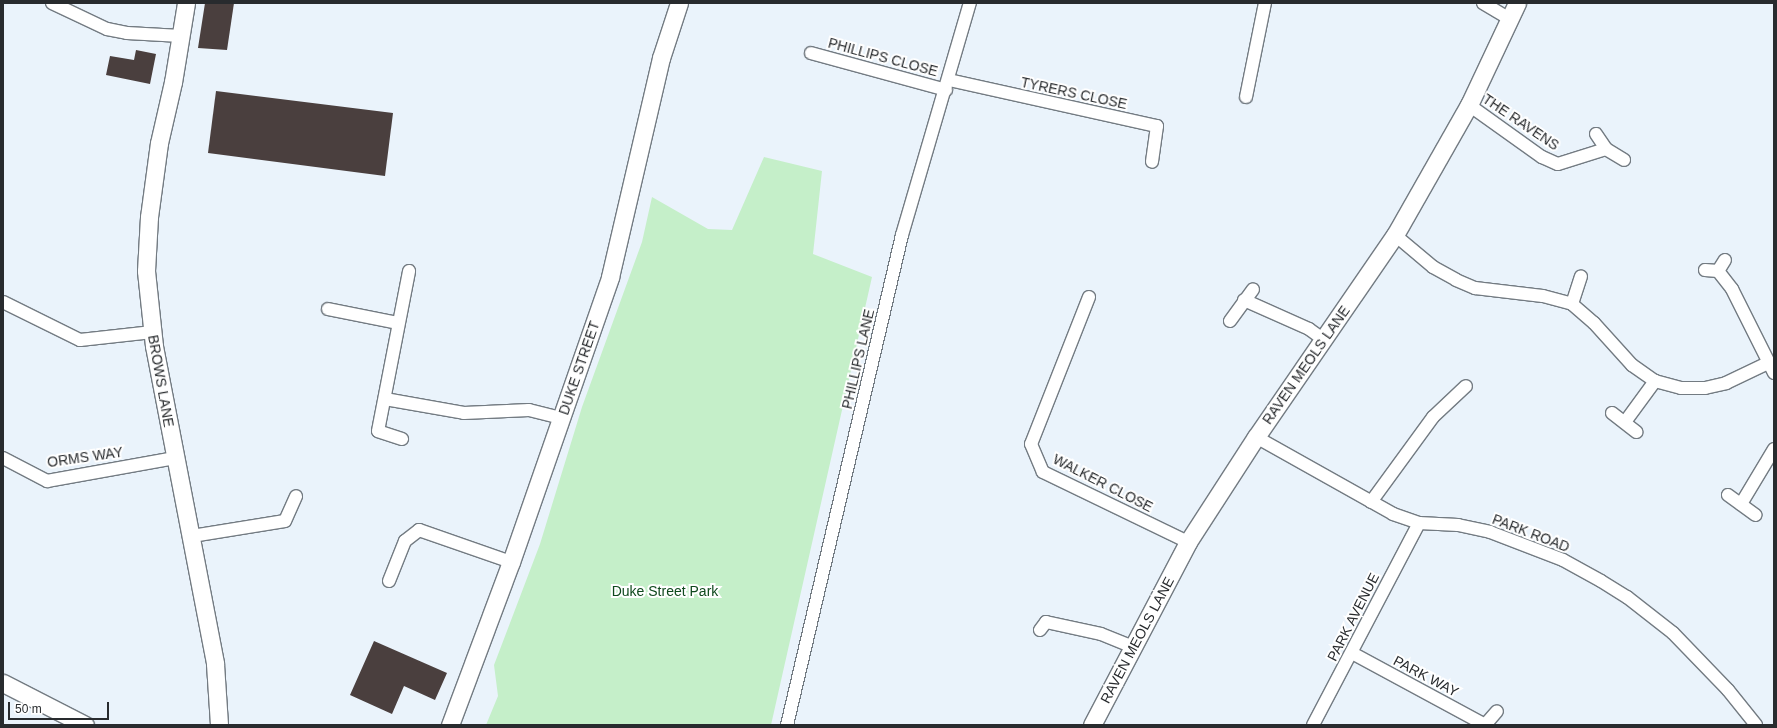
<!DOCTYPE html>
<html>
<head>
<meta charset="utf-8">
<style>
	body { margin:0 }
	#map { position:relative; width:1777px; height:728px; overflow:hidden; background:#eaf3fb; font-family:Helvetica,sans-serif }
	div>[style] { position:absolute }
	.green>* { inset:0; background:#c5efc9 }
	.building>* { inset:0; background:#4a3f3e }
	.roads { filter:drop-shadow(1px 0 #737b82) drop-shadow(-1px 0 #737b82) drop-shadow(0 1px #737b82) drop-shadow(0 -1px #737b82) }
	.street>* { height:12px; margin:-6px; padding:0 6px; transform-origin:6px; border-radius:6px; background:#fff }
	.secondary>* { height:17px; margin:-8.5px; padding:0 8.5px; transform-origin:8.5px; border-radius:8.5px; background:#fff }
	span { translate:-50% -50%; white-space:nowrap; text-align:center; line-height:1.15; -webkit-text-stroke:4px #fff; paint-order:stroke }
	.street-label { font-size:14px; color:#282b2e }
	.park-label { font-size:14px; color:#0f491d }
	.frame { position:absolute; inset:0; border:4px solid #282b2e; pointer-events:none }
	.scale { position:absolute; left:8px; top:702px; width:101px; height:18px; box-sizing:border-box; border:2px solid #282b2e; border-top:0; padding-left:5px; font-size:12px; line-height:14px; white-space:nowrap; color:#282b2e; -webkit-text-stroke:3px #fff; paint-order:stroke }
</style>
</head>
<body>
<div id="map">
	<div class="green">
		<div style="clip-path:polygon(764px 157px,822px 171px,813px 254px,872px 277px,771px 725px,486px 725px,498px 696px,494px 665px,540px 544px,582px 407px,642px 242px,652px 197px,708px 229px,732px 230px)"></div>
	</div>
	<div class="building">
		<div style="clip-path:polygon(205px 3px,234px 3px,227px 50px,198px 48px)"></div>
		<div style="clip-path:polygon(136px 50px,156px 54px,150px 84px,106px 75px,110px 56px,134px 60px)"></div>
		<div style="clip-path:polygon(216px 91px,393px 113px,385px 176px,208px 153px)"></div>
		<div style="clip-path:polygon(374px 641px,447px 673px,435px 700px,404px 686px,392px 714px,350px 695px)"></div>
	</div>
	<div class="roads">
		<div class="street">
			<div style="left:52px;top:3px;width:61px;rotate:25.3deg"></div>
			<div style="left:107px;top:29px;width:20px;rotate:11deg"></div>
			<div style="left:127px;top:33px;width:54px;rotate:3.2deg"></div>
			<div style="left:1483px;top:3px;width:29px;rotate:31deg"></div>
			<div style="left:811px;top:53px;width:140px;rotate:15.3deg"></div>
			<div style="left:949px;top:80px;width:213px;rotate:12.5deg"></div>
			<div style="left:1157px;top:126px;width:36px;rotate:98deg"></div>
			<div style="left:1246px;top:97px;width:96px;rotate:-78.6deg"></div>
			<div style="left:1469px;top:105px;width:90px;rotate:35.5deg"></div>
			<div style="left:1542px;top:157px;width:17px;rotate:24deg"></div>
			<div style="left:1558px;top:164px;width:50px;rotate:-17.4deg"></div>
			<div style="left:1606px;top:149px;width:21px;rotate:31deg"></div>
			<div style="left:1596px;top:134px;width:18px;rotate:56deg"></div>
			<div style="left:1395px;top:235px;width:50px;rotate:40.1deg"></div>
			<div style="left:1433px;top:267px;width:26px;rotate:29deg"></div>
			<div style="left:1456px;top:280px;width:21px;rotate:23deg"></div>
			<div style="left:1475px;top:288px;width:68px;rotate:6.7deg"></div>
			<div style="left:1543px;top:296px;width:30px;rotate:15deg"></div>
			<div style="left:1572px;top:304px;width:29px;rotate:41deg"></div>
			<div style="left:1594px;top:323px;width:57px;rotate:47.9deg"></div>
			<div style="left:1632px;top:365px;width:28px;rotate:35deg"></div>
			<div style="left:1655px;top:381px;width:27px;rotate:15deg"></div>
			<div style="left:1681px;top:388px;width:24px"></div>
			<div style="left:1705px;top:388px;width:22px;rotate:-13deg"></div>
			<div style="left:1726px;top:383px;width:47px;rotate:-25.5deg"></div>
			<div style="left:1705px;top:270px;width:13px;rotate:4deg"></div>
			<div style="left:1718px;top:271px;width:13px;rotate:-58deg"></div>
			<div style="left:1718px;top:271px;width:23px;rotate:52deg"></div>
			<div style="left:1732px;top:289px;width:94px;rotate:63.4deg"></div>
			<div style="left:1089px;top:297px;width:158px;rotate:111.5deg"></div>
			<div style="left:1031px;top:444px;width:30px;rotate:67deg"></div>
			<div style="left:1043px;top:472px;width:161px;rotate:25.8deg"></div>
			<div style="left:1244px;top:300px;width:71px;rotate:24deg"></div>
			<div style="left:1309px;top:329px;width:19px;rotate:36deg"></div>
			<div style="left:3px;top:302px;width:86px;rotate:26.3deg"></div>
			<div style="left:80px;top:340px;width:73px;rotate:-6.3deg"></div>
			<div style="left:1572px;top:304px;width:29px;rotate:-72deg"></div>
			<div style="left:328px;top:309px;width:71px;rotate:11.3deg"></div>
			<div style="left:1230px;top:321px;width:39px;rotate:-54deg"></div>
			<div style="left:385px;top:399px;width:80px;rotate:10deg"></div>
			<div style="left:464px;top:413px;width:65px;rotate:-2.6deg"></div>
			<div style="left:529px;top:410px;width:34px;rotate:14deg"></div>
			<div style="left:1612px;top:413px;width:31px;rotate:38deg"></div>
			<div style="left:1625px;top:422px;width:51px;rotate:-53.8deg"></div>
			<div style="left:1256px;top:437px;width:157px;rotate:29.3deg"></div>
			<div style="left:1393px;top:514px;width:28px;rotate:19deg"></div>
			<div style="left:1419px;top:523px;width:39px;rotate:3deg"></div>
			<div style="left:1458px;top:525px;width:33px;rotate:12deg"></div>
			<div style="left:1490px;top:532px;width:78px;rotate:21deg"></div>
			<div style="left:1563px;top:560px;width:43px;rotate:28.9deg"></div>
			<div style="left:1601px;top:581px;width:31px;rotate:32deg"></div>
			<div style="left:1627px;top:597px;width:58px;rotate:38deg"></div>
			<div style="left:1673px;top:633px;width:79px;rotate:46deg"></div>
			<div style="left:1728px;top:690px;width:45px;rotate:51.3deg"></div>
			<div style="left:402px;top:439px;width:25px;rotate:-162deg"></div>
			<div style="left:378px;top:431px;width:163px;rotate:-79deg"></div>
			<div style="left:3px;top:458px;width:50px;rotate:27.6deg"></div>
			<div style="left:47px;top:481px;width:130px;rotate:-10.2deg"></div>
			<div style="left:1728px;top:495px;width:34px;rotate:36deg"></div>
			<div style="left:1371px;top:502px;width:105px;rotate:-53.9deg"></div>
			<div style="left:1433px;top:417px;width:45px;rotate:-43.2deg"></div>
			<div style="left:1741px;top:504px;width:64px;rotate:-59deg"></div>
			<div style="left:192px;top:536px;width:94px;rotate:-9.2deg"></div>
			<div style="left:285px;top:521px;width:27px;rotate:-66deg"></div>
			<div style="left:389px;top:581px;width:43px;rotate:-68.2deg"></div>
			<div style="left:405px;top:541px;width:18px;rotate:-38deg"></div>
			<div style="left:419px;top:530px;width:97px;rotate:19.2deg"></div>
			<div style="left:1040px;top:630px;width:10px;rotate:-53deg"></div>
			<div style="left:1046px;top:622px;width:56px;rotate:12.3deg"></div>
			<div style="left:1101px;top:634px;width:35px;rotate:22deg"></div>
			<div style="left:1352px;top:653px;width:151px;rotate:28.4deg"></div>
			<div style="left:787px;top:725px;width:503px;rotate:-76.79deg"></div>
			<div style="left:902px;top:235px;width:242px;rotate:-73.7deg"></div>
			<div style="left:1313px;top:725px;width:228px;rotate:-62.3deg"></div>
			<div style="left:1485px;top:725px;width:18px;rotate:-49deg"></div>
		</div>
		<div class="secondary">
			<div style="left:186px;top:3px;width:80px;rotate:99.3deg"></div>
			<div style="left:173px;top:82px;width:63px;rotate:102.9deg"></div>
			<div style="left:159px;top:143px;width:75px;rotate:97.7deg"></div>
			<div style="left:149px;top:217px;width:54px;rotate:93.2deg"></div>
			<div style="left:146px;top:271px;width:75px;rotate:83.9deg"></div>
			<div style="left:154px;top:346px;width:324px;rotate:79.1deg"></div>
			<div style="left:215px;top:664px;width:61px;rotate:86.2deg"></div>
			<div style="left:3px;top:683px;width:92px;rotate:27.1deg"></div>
			<div style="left:450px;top:725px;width:174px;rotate:-69.5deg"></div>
			<div style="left:511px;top:562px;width:302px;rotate:-70.8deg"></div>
			<div style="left:610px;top:277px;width:225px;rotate:-76.9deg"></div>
			<div style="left:661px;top:58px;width:58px;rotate:-71.9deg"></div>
			<div style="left:1092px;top:725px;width:207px;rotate:-62.3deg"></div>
			<div style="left:1188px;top:542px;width:125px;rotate:-57.1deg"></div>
			<div style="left:1256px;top:437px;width:245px;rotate:-55.5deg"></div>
			<div style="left:1395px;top:235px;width:150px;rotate:-60.4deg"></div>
			<div style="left:1469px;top:105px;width:113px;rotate:-64.8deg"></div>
		</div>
	</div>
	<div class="street-label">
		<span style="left:883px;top:57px;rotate:15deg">PHILLIPS CLOSE</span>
		<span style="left:1074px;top:93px;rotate:12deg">TYRERS CLOSE</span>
		<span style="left:1521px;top:122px;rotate:34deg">THE RAVENS</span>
		<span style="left:858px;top:359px;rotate:-77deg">PHILLIPS LANE</span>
		<span style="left:1306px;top:365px;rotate:-55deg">RAVEN MEOLS LANE</span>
		<span style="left:579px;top:368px;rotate:-71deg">DUKE STREET</span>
		<span style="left:161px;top:381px;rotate:80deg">BROWS LANE</span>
		<span style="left:85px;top:457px;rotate:-8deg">ORMS WAY</span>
		<span style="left:1103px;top:483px;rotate:27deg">WALKER CLOSE</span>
		<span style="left:1531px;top:533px;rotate:21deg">PARK ROAD</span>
		<span style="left:1353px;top:617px;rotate:-63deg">PARK AVENUE</span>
		<span style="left:1137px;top:640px;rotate:-62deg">RAVEN MEOLS LANE</span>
		<span style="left:1426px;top:676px;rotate:28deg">PARK WAY</span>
	</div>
	<div class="park-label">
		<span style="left:665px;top:591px">Duke Street Park</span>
	</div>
	<div class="frame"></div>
	<div class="scale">50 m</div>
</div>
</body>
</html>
